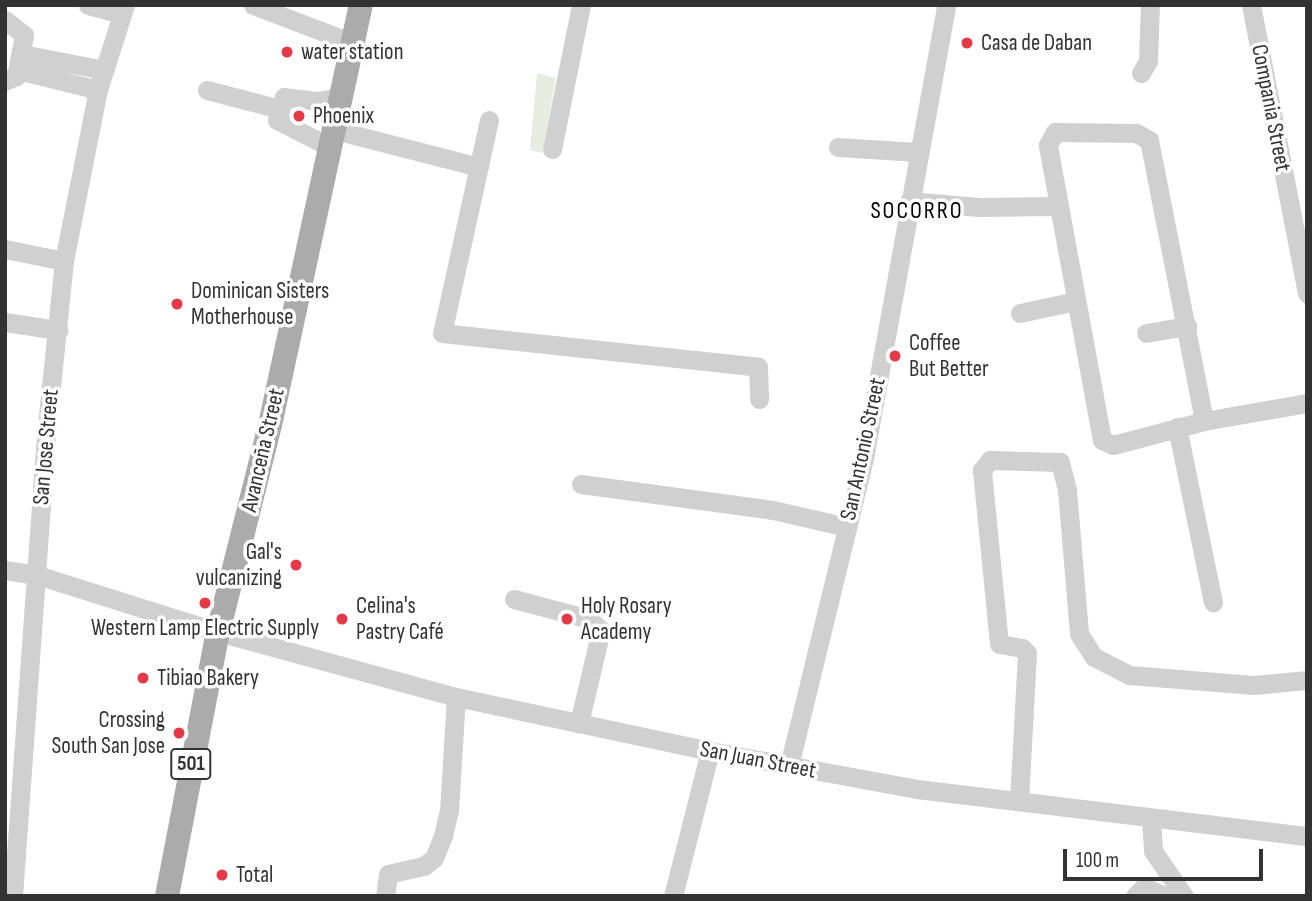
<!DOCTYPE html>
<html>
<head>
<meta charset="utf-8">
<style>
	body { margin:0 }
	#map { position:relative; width:1312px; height:901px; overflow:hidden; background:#fff; font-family:"Sofia Sans Condensed",sans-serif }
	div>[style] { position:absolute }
	.green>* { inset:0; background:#e6ecdf }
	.minor>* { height:19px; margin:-9.5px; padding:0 9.5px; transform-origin:9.5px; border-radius:9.5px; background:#d0d0d0 }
	.major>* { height:24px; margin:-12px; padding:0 12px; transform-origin:12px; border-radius:12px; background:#ababab }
	.dots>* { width:19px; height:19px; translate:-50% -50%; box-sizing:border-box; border:4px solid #fff; border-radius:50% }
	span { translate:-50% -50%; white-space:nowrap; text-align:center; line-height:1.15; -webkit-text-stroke:7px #fff; paint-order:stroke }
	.shield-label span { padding:2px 5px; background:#fff; border:2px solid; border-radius:5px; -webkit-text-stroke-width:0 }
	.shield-label { font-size:21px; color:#333; font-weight:700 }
	.poi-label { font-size:23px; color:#333 }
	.left { translate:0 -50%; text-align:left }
	.right { translate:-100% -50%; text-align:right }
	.street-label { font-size:23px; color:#333 }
	.neighbourhood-label { font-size:24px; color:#000; letter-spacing:2px }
	.frame { position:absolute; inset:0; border:7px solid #333; pointer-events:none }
	.scale { position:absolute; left:1063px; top:849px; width:200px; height:32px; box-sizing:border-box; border:4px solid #333; border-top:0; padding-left:9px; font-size:21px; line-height:24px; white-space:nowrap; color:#333; -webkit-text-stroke:5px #fff; paint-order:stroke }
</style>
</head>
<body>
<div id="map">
	<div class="green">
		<div style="clip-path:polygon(537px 73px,556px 78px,542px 153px,530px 150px)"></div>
	</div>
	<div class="minor">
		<div style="left:88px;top:5px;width:35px;rotate:15deg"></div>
		<div style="left:253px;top:5px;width:104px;rotate:20.9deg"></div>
		<div style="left:1251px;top:5px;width:294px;rotate:79deg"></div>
		<div style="left:5px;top:20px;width:24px;rotate:38deg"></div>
		<div style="left:24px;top:35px;width:42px;rotate:101deg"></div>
		<div style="left:16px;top:76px;width:12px;rotate:156deg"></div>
		<div style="left:22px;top:54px;width:84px;rotate:11deg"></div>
		<div style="left:18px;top:70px;width:82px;rotate:14deg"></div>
		<div style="left:1141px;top:73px;width:14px;rotate:-60deg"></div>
		<div style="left:1148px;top:61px;width:56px;rotate:-88deg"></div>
		<div style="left:207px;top:90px;width:75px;rotate:14.6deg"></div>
		<div style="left:489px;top:120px;width:218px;rotate:102.4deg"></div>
		<div style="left:442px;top:333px;width:318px;rotate:6.1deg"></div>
		<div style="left:758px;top:367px;width:32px;rotate:88deg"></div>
		<div style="left:331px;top:129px;width:153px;rotate:14.4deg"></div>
		<div style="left:1055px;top:132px;width:81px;rotate:0.7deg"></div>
		<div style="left:1136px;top:133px;width:15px;rotate:28deg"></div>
		<div style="left:1149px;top:140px;width:286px;rotate:78.9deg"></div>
		<div style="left:1204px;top:421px;width:94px;rotate:165.2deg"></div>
		<div style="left:1113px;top:445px;width:12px;rotate:-156deg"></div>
		<div style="left:1102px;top:440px;width:300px;rotate:-100.4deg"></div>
		<div style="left:1048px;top:145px;width:15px;rotate:-62deg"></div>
		<div style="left:328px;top:146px;width:57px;rotate:-153deg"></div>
		<div style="left:277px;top:120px;width:24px;rotate:-73deg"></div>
		<div style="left:284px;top:97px;width:34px;rotate:7deg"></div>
		<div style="left:318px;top:101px;width:20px;rotate:-9deg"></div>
		<div style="left:838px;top:147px;width:79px;rotate:3.6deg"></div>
		<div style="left:552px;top:149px;width:147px;rotate:-78.6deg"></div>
		<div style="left:909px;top:201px;width:70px;rotate:4.9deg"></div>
		<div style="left:979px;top:207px;width:80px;rotate:-0.7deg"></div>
		<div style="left:5px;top:249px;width:60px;rotate:11.5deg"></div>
		<div style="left:1020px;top:313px;width:57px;rotate:-12.1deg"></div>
		<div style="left:5px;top:322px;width:54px;rotate:8.6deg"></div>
		<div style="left:1146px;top:333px;width:42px;rotate:-9.7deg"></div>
		<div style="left:1204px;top:421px;width:105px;rotate:-9.9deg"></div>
		<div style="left:1177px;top:427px;width:179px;rotate:78.4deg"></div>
		<div style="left:581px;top:484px;width:194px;rotate:7.7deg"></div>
		<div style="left:773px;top:510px;width:76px;rotate:12.9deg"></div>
		<div style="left:5px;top:570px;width:32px;rotate:9deg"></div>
		<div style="left:37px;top:575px;width:190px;rotate:17.5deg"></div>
		<div style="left:218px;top:632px;width:247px;rotate:15.3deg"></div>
		<div style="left:456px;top:697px;width:260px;rotate:12deg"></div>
		<div style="left:710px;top:751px;width:210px;rotate:10.4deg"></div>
		<div style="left:917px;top:789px;width:393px;rotate:6.9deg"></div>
		<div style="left:514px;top:599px;width:78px;rotate:14.9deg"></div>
		<div style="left:589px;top:619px;width:16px;rotate:43deg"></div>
		<div style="left:601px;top:630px;width:96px;rotate:103.3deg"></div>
		<div style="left:789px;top:766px;width:317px;rotate:-76.3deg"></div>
		<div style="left:864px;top:458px;width:460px;rotate:-79.7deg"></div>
		<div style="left:1019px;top:801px;width:148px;rotate:-86.9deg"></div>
		<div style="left:1027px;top:653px;width:7px;rotate:-135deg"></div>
		<div style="left:1022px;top:648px;width:23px;rotate:-170deg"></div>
		<div style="left:999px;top:644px;width:175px;rotate:-95.6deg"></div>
		<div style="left:982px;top:470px;width:13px;rotate:-51deg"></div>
		<div style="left:990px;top:460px;width:70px;rotate:1.6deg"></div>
		<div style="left:1060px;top:462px;width:29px;rotate:76deg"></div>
		<div style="left:1067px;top:490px;width:144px;rotate:85.2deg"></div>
		<div style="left:1079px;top:634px;width:27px;rotate:57deg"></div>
		<div style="left:1094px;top:657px;width:39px;rotate:27deg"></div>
		<div style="left:1129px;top:675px;width:125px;rotate:4.6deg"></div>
		<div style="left:1254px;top:685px;width:53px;rotate:-5.4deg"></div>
		<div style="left:1151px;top:820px;width:31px;rotate:86deg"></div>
		<div style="left:1153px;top:851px;width:55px;rotate:55.4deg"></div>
		<div style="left:13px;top:896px;width:462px;rotate:-85.9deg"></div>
		<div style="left:46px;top:435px;width:175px;rotate:-84.1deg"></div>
		<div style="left:64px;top:261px;width:174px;rotate:-78.8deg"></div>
		<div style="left:98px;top:90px;width:89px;rotate:-72.4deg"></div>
		<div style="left:385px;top:896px;width:22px;rotate:-82deg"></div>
		<div style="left:388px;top:874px;width:37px;rotate:-13deg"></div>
		<div style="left:424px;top:866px;width:13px;rotate:-39deg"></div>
		<div style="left:434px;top:858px;width:24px;rotate:-68deg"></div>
		<div style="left:443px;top:836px;width:26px;rotate:-77deg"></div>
		<div style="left:449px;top:811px;width:114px;rotate:-86.5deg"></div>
		<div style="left:673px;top:896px;width:150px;rotate:-75.7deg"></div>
		<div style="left:1135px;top:896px;width:13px;rotate:-45deg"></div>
		<div style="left:1144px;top:887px;width:22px;rotate:24deg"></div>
	</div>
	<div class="major">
		<div style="left:167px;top:896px;width:269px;rotate:-79.1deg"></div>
		<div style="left:218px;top:632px;width:213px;rotate:-75.9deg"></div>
		<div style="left:270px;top:425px;width:430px;rotate:-77.8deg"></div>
	</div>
	<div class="dots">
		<div style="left:967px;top:43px;background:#e63946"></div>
		<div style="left:287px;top:52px;background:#e63946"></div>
		<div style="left:299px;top:116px;background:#e63946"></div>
		<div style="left:177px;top:304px;background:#e63946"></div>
		<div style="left:895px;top:356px;background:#e63946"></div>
		<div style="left:296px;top:565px;background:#e63946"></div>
		<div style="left:205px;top:603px;background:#e63946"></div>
		<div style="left:342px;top:619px;background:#e63946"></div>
		<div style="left:567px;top:619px;background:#e63946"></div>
		<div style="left:143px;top:678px;background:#e63946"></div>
		<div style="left:179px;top:733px;background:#e63946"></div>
		<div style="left:222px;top:875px;background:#e63946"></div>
	</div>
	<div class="shield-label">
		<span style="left:191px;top:764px">501</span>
	</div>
	<div class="poi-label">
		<span class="left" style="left:981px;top:43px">Casa de Daban</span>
		<span class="left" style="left:301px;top:52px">water station</span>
		<span class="left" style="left:313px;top:116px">Phoenix</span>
		<span class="left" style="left:191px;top:304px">Dominican Sisters<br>Motherhouse</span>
		<span class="left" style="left:909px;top:356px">Coffee<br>But Better</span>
		<span class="right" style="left:282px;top:565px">Gal's<br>vulcanizing</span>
		<span class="left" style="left:356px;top:619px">Celina's<br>Pastry Café</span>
		<span class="left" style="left:581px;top:619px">Holy Rosary<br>Academy</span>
		<span style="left:205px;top:628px">Western Lamp Electric Supply</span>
		<span class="left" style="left:157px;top:678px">Tibiao Bakery</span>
		<span class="right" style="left:165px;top:733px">Crossing<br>South San Jose</span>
		<span class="left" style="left:236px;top:875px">Total</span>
	</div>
	<div class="street-label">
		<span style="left:1271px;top:108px;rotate:79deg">Compania Street</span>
		<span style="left:46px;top:447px;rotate:-85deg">San Jose Street</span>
		<span style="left:863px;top:449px;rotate:-78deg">San Antonio Street</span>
		<span style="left:263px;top:450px;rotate:-77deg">Avanceña Street</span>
		<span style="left:758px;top:760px;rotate:11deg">San Juan Street</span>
	</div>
	<div class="neighbourhood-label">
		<span style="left:917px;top:211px">SOCORRO</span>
	</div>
	<div class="frame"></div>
	<div class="scale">100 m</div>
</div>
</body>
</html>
